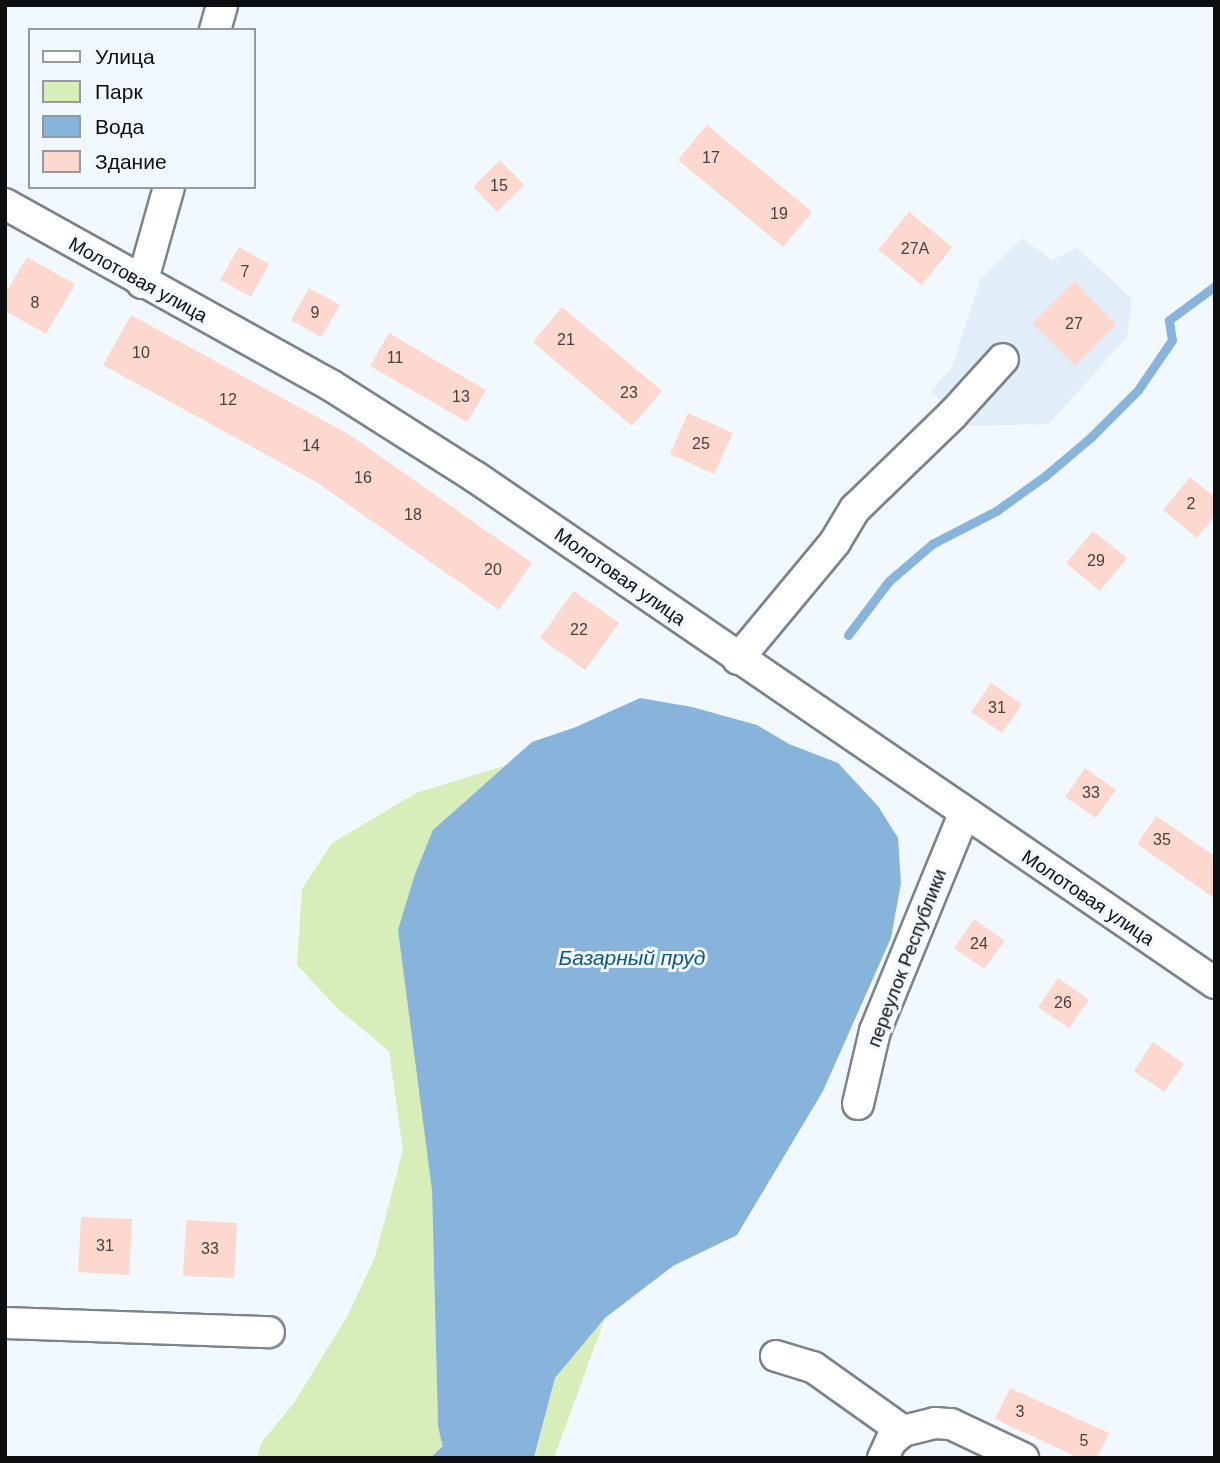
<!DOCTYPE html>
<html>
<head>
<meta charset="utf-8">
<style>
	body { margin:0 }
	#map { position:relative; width:1220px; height:1463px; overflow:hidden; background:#f1f8fe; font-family:Arial,sans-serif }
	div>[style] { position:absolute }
	.built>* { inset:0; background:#e1eefa }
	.green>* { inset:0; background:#d7eeba }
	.water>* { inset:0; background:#88b4db }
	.stream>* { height:9px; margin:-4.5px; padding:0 4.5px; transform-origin:4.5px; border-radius:4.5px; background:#88b4db }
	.building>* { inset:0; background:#fdd8ce }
	.roads { filter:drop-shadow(2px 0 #7d8389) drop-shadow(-2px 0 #7d8389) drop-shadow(0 2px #7d8389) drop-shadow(0 -2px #7d8389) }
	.minor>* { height:30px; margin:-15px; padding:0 15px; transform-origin:15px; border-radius:15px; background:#fff }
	span { translate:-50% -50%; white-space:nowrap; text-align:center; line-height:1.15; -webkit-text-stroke:6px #f1f8fe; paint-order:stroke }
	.number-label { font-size:16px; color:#484040 }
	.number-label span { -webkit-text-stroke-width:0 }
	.street-label { font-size:19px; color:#0c0e10 }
	.water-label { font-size:21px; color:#0d5585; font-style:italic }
	.frame { position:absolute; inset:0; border:7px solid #0c0e10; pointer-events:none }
	.legend { position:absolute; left:28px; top:28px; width:228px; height:161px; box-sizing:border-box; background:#f1f8fe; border:2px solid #959a9f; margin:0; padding:9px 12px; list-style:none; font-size:21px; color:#0c0e10 }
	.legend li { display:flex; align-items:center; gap:14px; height:35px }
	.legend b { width:35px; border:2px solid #959a9f }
</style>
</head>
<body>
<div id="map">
	<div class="built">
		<div style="clip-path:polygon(1022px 238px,1052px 260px,1077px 248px,1132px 299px,1127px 337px,1049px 424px,965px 426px,931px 391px,952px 367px,980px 280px)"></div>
	</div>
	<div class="green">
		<div style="clip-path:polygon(507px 765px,462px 804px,432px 1190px,438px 1426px,445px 1458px,257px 1458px,261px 1443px,294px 1403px,348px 1315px,375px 1257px,403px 1150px,389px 1051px,337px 1008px,297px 965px,302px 889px,332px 843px,416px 793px)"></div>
		<div style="clip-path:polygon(605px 1318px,554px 1458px,535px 1458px,555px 1378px)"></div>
	</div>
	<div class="water">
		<div style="clip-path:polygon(640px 698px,692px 707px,757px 725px,789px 744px,838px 763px,878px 806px,898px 838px,901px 883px,891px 938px,823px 1091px,737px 1235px,673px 1266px,605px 1318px,555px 1378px,534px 1458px,445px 1458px,438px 1426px,432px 1190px,398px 930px,415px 874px,433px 830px,532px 742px,576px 727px)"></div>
	</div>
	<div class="stream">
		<div style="left:848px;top:635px;width:68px;rotate:-52.8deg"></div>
		<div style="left:889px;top:581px;width:57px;rotate:-40.7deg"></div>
		<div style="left:932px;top:544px;width:72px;rotate:-27.3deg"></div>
		<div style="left:996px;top:511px;width:60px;rotate:-35.5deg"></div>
		<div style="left:1045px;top:476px;width:59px;rotate:-40.2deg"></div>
		<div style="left:1090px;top:438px;width:68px;rotate:-45deg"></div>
		<div style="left:1138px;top:390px;width:60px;rotate:-55.8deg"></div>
		<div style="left:1172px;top:340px;width:20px;rotate:-99deg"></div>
		<div style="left:1169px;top:320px;width:57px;rotate:-36.5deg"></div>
		<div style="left:436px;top:1458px;width:10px;rotate:-45deg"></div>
	</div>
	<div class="building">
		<div style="clip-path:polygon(707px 125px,812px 212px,783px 247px,678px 160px)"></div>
		<div style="clip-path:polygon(500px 160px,524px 185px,497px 212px,473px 187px)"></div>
		<div style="clip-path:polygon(909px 212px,952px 247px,922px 285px,878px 250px)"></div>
		<div style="clip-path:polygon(239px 247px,269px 264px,251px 297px,220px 280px)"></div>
		<div style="clip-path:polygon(27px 257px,75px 284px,46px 334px,5px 311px,5px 294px)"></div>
		<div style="clip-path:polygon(1075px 281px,1116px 325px,1075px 366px,1032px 323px)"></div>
		<div style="clip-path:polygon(309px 288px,340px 305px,321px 337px,291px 320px)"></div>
		<div style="clip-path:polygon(562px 307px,662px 391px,632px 426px,533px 342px)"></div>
		<div style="clip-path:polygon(131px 315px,350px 435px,532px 563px,499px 610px,316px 482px,103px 365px)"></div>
		<div style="clip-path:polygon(389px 333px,486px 390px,467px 422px,370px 366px)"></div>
		<div style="clip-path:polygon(688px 413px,733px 433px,714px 474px,670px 454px)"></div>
		<div style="clip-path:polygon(1190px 477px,1215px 497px,1215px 516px,1197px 538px,1163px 510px)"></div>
		<div style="clip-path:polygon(1093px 531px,1127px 558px,1100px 591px,1066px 563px)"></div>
		<div style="clip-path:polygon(574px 591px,619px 623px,585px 670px,540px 638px)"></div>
		<div style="clip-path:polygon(991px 683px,1022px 704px,1002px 733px,971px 712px)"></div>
		<div style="clip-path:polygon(1085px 768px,1116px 790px,1096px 818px,1065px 797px)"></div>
		<div style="clip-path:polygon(1156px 816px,1215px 856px,1215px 899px,1137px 844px)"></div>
		<div style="clip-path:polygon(974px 919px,1005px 941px,984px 969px,954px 948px)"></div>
		<div style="clip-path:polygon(1058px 978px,1089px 1000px,1069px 1028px,1038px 1007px)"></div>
		<div style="clip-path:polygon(1153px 1042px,1184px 1064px,1164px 1092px,1134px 1071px)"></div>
		<div style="clip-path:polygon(81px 1217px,132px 1219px,129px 1275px,78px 1272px)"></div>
		<div style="clip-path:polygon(186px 1220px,237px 1223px,234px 1278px,183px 1276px)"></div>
		<div style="clip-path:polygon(1010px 1388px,1109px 1433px,1097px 1458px,1079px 1458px,995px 1419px)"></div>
	</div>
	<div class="roads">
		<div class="minor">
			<div style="left:215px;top:30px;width:26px;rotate:-74deg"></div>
			<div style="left:5px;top:204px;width:374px;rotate:29.1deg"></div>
			<div style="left:332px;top:386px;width:168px;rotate:32.4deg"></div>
			<div style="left:474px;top:476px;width:898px;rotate:34.38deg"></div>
			<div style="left:142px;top:283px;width:100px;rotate:-74.3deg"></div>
			<div style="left:738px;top:659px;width:152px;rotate:-50.3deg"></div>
			<div style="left:835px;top:542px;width:39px;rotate:-59deg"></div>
			<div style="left:855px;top:509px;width:136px;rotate:-44.1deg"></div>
			<div style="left:953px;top:414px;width:74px;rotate:-47.7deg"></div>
			<div style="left:858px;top:1104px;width:75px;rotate:-76.9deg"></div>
			<div style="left:875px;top:1031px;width:235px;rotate:-67.7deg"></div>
			<div style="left:5px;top:1323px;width:264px;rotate:2deg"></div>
			<div style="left:776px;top:1356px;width:39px;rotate:17deg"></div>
			<div style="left:813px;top:1367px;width:110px;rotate:35.4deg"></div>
			<div style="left:883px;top:1458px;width:19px;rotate:-65deg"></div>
			<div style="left:891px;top:1441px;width:16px;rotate:-40deg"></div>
			<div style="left:903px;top:1431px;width:33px;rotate:-14deg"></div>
			<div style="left:935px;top:1423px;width:16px;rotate:4deg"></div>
			<div style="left:951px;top:1424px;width:80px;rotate:25.3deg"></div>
		</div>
	</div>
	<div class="number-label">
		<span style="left:711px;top:158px">17</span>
		<span style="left:499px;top:186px">15</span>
		<span style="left:779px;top:214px">19</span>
		<span style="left:915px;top:249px">27А</span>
		<span style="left:245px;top:272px">7</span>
		<span style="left:35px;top:303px">8</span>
		<span style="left:315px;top:313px">9</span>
		<span style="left:1074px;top:324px">27</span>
		<span style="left:566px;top:340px">21</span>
		<span style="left:141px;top:353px">10</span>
		<span style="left:395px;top:358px">11</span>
		<span style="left:629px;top:393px">23</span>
		<span style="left:461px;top:397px">13</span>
		<span style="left:228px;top:400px">12</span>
		<span style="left:701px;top:444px">25</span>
		<span style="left:311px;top:446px">14</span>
		<span style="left:363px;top:478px">16</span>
		<span style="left:1191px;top:504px">2</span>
		<span style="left:413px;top:515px">18</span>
		<span style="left:1096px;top:561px">29</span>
		<span style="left:493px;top:570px">20</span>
		<span style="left:579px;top:630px">22</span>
		<span style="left:997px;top:708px">31</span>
		<span style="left:1091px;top:793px">33</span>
		<span style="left:1162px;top:840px">35</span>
		<span style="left:979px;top:944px">24</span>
		<span style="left:1063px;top:1003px">26</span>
		<span style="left:105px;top:1246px">31</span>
		<span style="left:210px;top:1249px">33</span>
		<span style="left:1020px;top:1412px">3</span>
		<span style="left:1084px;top:1441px">5</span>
	</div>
	<div class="street-label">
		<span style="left:138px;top:280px;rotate:29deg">Молотовая улица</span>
		<span style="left:620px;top:577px;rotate:35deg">Молотовая улица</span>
		<span style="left:1088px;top:898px;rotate:34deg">Молотовая улица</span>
		<span style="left:907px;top:958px;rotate:-69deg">переулок Республики</span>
	</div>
	<div class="water-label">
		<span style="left:632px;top:958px">Базарный пруд</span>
	</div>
	<div class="frame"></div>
	<ul class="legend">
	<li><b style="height:9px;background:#fff"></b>Улица</li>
	<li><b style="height:19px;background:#d7eeba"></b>Парк</li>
	<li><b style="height:19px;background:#88b4db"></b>Вода</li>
	<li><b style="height:19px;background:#fdd8ce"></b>Здание</li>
	</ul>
</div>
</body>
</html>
